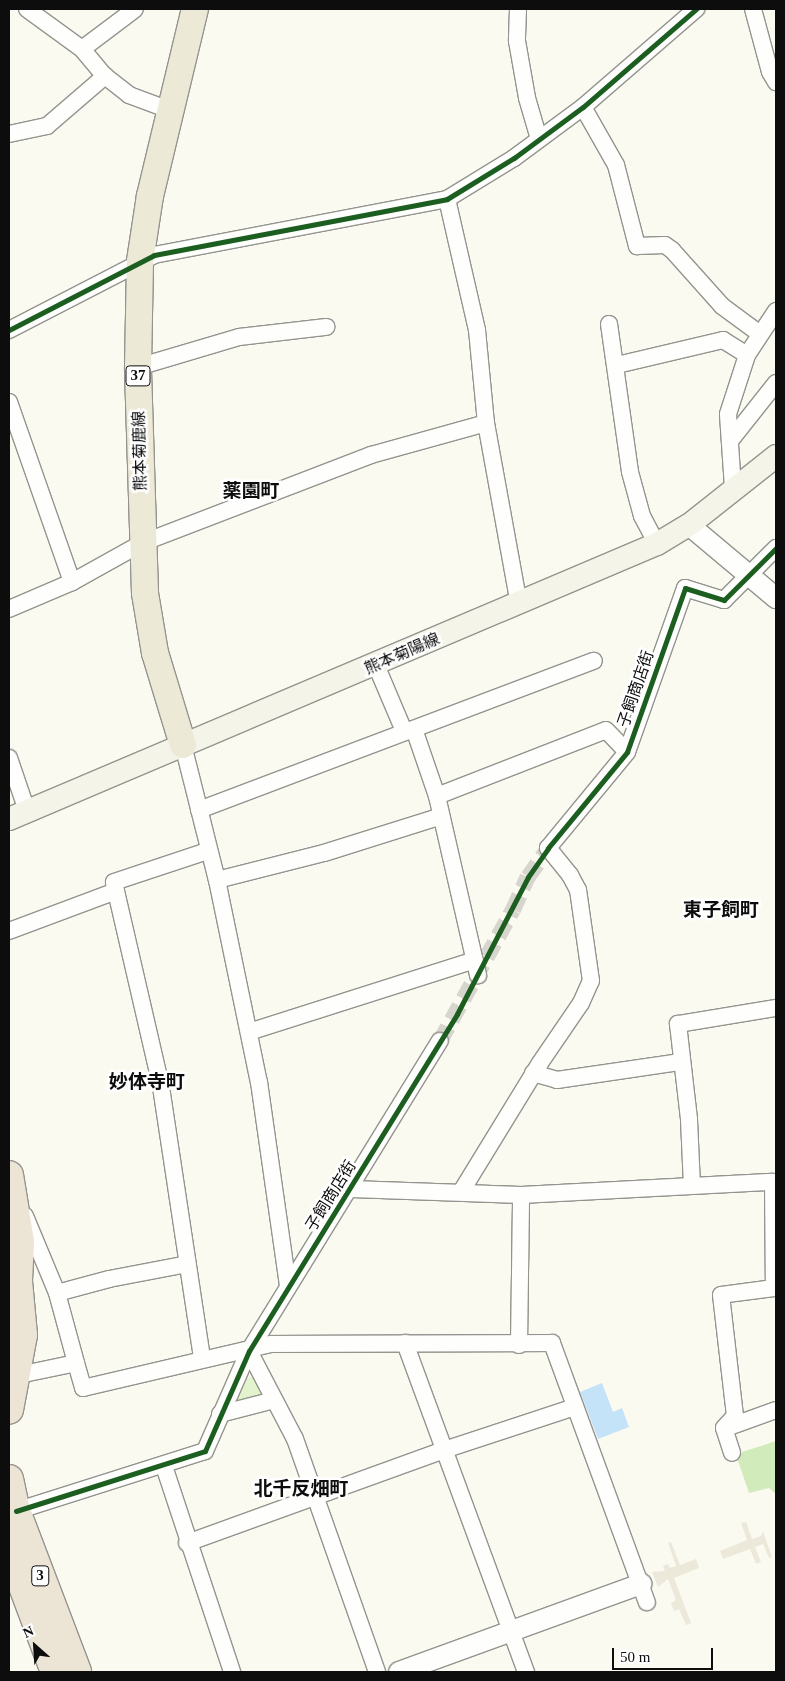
<!DOCTYPE html>
<html>
<head>
<meta charset="utf-8">
<style>
	body { margin:0 }
	#map { position:relative; width:785px; height:1681px; overflow:hidden; background:#fbfaf0; font-family:"Times New Roman","Noto Sans JP",serif }
	div>[style] { position:absolute }
	.green>* { inset:0; background:#e2f3ce }
	.forest>* { inset:0; background:#d1ebbb }
	.plaza>* { inset:0; background:#ece9db }
	.water>* { inset:0; background:#c4e2f8 }
	.minor-tunnel>* { height:16px; margin-top:-8px; transform-origin:0; background:repeating-linear-gradient(90deg,#d7d6ce 0 16px,transparent 0 24px) }
	.roads { filter:drop-shadow(1px 0 #94948f) drop-shadow(-1px 0 #94948f) drop-shadow(0 1px #94948f) drop-shadow(0 -1px #94948f) }
	.minor>* { height:16px; margin:-8px; padding:0 8px; transform-origin:8px; border-radius:8px; background:#fefefd }
	.tertiary>* { height:20px; margin:-10px; padding:0 10px; transform-origin:10px; border-radius:10px; background:#fefefd }
	.secondary>* { height:22px; margin:-11px; padding:0 11px; transform-origin:11px; border-radius:11px; background:#f5f4e8 }
	.primary>* { height:26px; margin:-13px; padding:0 13px; transform-origin:13px; border-radius:13px; background:#ede9d7 }
	.trunk>* { height:28px; margin:-14px; padding:0 14px; transform-origin:14px; border-radius:14px; background:#ece4d5 }
	.cycleway>* { height:5px; margin:-2.5px; padding:0 2.5px; transform-origin:2.5px; border-radius:2.5px; background:#1b5e20 }
	span { translate:-50% -50%; white-space:nowrap; text-align:center; line-height:1.15; -webkit-text-stroke:5px #fff; paint-order:stroke }
	.shield-label span { padding:1px 4px; background:#fff; border:1px solid; border-radius:4px; -webkit-text-stroke-width:0 }
	.shield-label { font-size:15px; color:#0d0d0d; font-weight:700 }
	.street-label { font-size:16px; color:#0d0d0d }
	.quarter-label { font-size:19px; color:#0d0d0d; font-weight:700 }
	.frame { position:absolute; inset:0; border:10px solid #0d0d0d; pointer-events:none }
	.north { position:absolute; left:10px; top:1621px; width:50px; height:50px; -webkit-text-stroke:4px #fff; paint-order:stroke; rotate:334deg; font-size:14px; font-weight:700; line-height:20px; text-align:center; color:#0d0d0d }
	.north::after { content:''; display:block; margin:auto; width:18px; height:22px; background:#0d0d0d; clip-path:polygon(50% 0,100% 100%,50% 72%,0 100%) }
	.scale { position:absolute; left:612px; top:1648px; width:101px; height:22px; box-sizing:border-box; border:2px solid #0d0d0d; border-top:0; padding-left:6px; font-size:15px; line-height:18px; white-space:nowrap; color:#0d0d0d; -webkit-text-stroke:4px #fff; paint-order:stroke }
</style>
</head>
<body>
<div id="map">
	<div class="green">
		<div style="clip-path:polygon(259px 1376px,270px 1397px,229px 1408px,240px 1379px)"></div>
	</div>
	<div class="forest">
		<div style="clip-path:polygon(776px 1441px,776px 1494px,769px 1488px,749px 1493px,737px 1458px,742px 1452px)"></div>
	</div>
	<div class="plaza">
		<div style="clip-path:polygon(746px 1522px,752px 1539px,761px 1536px,763px 1531px,772px 1557px,769px 1558px,763px 1544px,755px 1547px,761px 1562px,756px 1564px,750px 1549px,723px 1559px,720px 1551px,747px 1540px,741px 1523px)"></div>
		<div style="clip-path:polygon(671px 1542px,680px 1565px,696px 1559px,699px 1568px,674px 1578px,691px 1623px,686px 1625px,679px 1609px,674px 1611px,671px 1603px,676px 1600px,668px 1579px,658px 1587px,652px 1572px,665px 1571px,663px 1566px,668px 1564px,670px 1568px,676px 1566px,668px 1543px)"></div>
	</div>
	<div class="water">
		<div style="clip-path:polygon(602px 1383px,613px 1412px,622px 1408px,629px 1427px,598px 1439px,580px 1392px)"></div>
	</div>
	<div class="minor-tunnel">
		<div style="left:440px;top:1041px;width:150px;rotate:-60.9deg"></div>
		<div style="left:513px;top:910px;width:36px;rotate:-66deg"></div>
		<div style="left:528px;top:877px;width:35px;rotate:-55deg"></div>
	</div>
	<div class="roads">
		<div class="minor">
			<div style="left:27px;top:9px;width:68px;rotate:36deg"></div>
			<div style="left:82px;top:49px;width:35px;rotate:50deg"></div>
			<div style="left:105px;top:76px;width:31px;rotate:38deg"></div>
			<div style="left:129px;top:95px;width:46px;rotate:20.4deg"></div>
			<div style="left:518px;top:9px;width:32px;rotate:92deg"></div>
			<div style="left:517px;top:41px;width:58px;rotate:80deg"></div>
			<div style="left:527px;top:98px;width:43px;rotate:73.7deg"></div>
			<div style="left:753px;top:9px;width:65px;rotate:74.9deg"></div>
			<div style="left:770px;top:72px;width:12px;rotate:59deg"></div>
			<div style="left:82px;top:49px;width:66px;rotate:-37deg"></div>
			<div style="left:583px;top:107px;width:67px;rotate:60.4deg"></div>
			<div style="left:616px;top:165px;width:84px;rotate:75.5deg"></div>
			<div style="left:637px;top:246px;width:28px;rotate:-2deg"></div>
			<div style="left:665px;top:245px;width:9px;rotate:36deg"></div>
			<div style="left:672px;top:250px;width:75px;rotate:48.2deg"></div>
			<div style="left:722px;top:306px;width:47px;rotate:36.4deg"></div>
			<div style="left:9px;top:134px;width:39px;rotate:-12deg"></div>
			<div style="left:47px;top:126px;width:77px;rotate:-40.8deg"></div>
			<div style="left:447px;top:199px;width:134px;rotate:77.1deg"></div>
			<div style="left:477px;top:330px;width:93px;rotate:84.5deg"></div>
			<div style="left:486px;top:423px;width:184px;rotate:79.7deg"></div>
			<div style="left:609px;top:324px;width:149px;rotate:81.9deg"></div>
			<div style="left:630px;top:472px;width:46px;rotate:74.7deg"></div>
			<div style="left:642px;top:516px;width:32px;rotate:62deg"></div>
			<div style="left:9px;top:330px;width:163px;rotate:-27.3deg"></div>
			<div style="left:154px;top:255px;width:298px;rotate:-10.8deg"></div>
			<div style="left:447px;top:199px;width:79px;rotate:-31.5deg"></div>
			<div style="left:514px;top:158px;width:86px;rotate:-36.5deg"></div>
			<div style="left:583px;top:107px;width:150px;rotate:-40.9deg"></div>
			<div style="left:617px;top:365px;width:109px;rotate:-13.3deg"></div>
			<div style="left:723px;top:340px;width:28px;rotate:32deg"></div>
			<div style="left:138px;top:367px;width:105px;rotate:-16.5deg"></div>
			<div style="left:239px;top:337px;width:88px;rotate:-6.6deg"></div>
			<div style="left:9px;top:402px;width:191px;rotate:70.7deg"></div>
			<div style="left:730px;top:441px;width:74px;rotate:-51.6deg"></div>
			<div style="left:733px;top:488px;width:74px;rotate:-93.9deg"></div>
			<div style="left:728px;top:414px;width:62px;rotate:-72.1deg"></div>
			<div style="left:747px;top:355px;width:53px;rotate:-56.6deg"></div>
			<div style="left:9px;top:609px;width:69px;rotate:-23.2deg"></div>
			<div style="left:72px;top:582px;width:80px;rotate:-29.1deg"></div>
			<div style="left:142px;top:543px;width:245px;rotate:-21deg"></div>
			<div style="left:371px;top:455px;width:119px;rotate:-15.5deg"></div>
			<div style="left:376px;top:665px;width:72px;rotate:67deg"></div>
			<div style="left:414px;top:729px;width:71px;rotate:71.1deg"></div>
			<div style="left:437px;top:796px;width:184px;rotate:77.1deg"></div>
			<div style="left:183px;top:745px;width:139px;rotate:75.9deg"></div>
			<div style="left:217px;top:880px;width:206px;rotate:78.3deg"></div>
			<div style="left:259px;top:1082px;width:206px;rotate:81.9deg"></div>
			<div style="left:9px;top:758px;width:56px;rotate:71.2deg"></div>
			<div style="left:437px;top:796px;width:181px;rotate:-21.3deg"></div>
			<div style="left:606px;top:730px;width:30px;rotate:46deg"></div>
			<div style="left:199px;top:810px;width:422px;rotate:-20.7deg"></div>
			<div style="left:217px;top:880px;width:110px;rotate:-14.2deg"></div>
			<div style="left:324px;top:853px;width:123px;rotate:-17.5deg"></div>
			<div style="left:9px;top:931px;width:114px;rotate:-20.5deg"></div>
			<div style="left:249px;top:1032px;width:237px;rotate:-17.7deg"></div>
			<div style="left:533px;top:1073px;width:25px;rotate:16deg"></div>
			<div style="left:557px;top:1080px;width:125px;rotate:-8.3deg"></div>
			<div style="left:692px;top:1186px;width:67px;rotate:-92.6deg"></div>
			<div style="left:689px;top:1119px;width:96px;rotate:-96.6deg"></div>
			<div style="left:678px;top:1024px;width:99px;rotate:-9.3deg"></div>
			<div style="left:351px;top:1189px;width:170px;rotate:2deg"></div>
			<div style="left:521px;top:1195px;width:252px;rotate:-3deg"></div>
			<div style="left:773px;top:1182px;width:106px;rotate:89.5deg"></div>
			<div style="left:774px;top:1288px;width:53px;rotate:172.5deg"></div>
			<div style="left:721px;top:1295px;width:122px;rotate:83.4deg"></div>
			<div style="left:735px;top:1416px;width:16px;rotate:133deg"></div>
			<div style="left:724px;top:1428px;width:26px;rotate:72deg"></div>
			<div style="left:461px;top:1192px;width:151px;rotate:-58.5deg"></div>
			<div style="left:540px;top:1063px;width:73px;rotate:-55.7deg"></div>
			<div style="left:581px;top:1003px;width:24px;rotate:-66deg"></div>
			<div style="left:591px;top:981px;width:92px;rotate:-98.1deg"></div>
			<div style="left:578px;top:890px;width:17px;rotate:-118deg"></div>
			<div style="left:570px;top:875px;width:35px;rotate:-129deg"></div>
			<div style="left:548px;top:848px;width:124px;rotate:-50.5deg"></div>
			<div style="left:627px;top:752px;width:174px;rotate:-70.5deg"></div>
			<div style="left:685px;top:588px;width:41px;rotate:17.1deg"></div>
			<div style="left:724px;top:600px;width:74px;rotate:-45deg"></div>
			<div style="left:25px;top:1216px;width:83px;rotate:67.4deg"></div>
			<div style="left:57px;top:1293px;width:73px;rotate:74.8deg"></div>
			<div style="left:57px;top:1293px;width:54px;rotate:-15.1deg"></div>
			<div style="left:109px;top:1279px;width:80px;rotate:-10.8deg"></div>
			<div style="left:405px;top:1343px;width:351px;rotate:69.8deg"></div>
			<div style="left:519px;top:1345px;width:150px;rotate:-89.2deg"></div>
			<div style="left:249px;top:1351px;width:99px;rotate:62.4deg"></div>
			<div style="left:295px;top:1439px;width:247px;rotate:70.6deg"></div>
			<div style="left:202px;top:1358px;width:275px;rotate:-98.6deg"></div>
			<div style="left:161px;top:1086px;width:209px;rotate:-103deg"></div>
			<div style="left:114px;top:882px;width:98px;rotate:-18.4deg"></div>
			<div style="left:9px;top:1377px;width:68px;rotate:-11.8deg"></div>
			<div style="left:76px;top:1363px;width:26px;rotate:74deg"></div>
			<div style="left:83px;top:1388px;width:193px;rotate:-13.2deg"></div>
			<div style="left:271px;top:1344px;width:281px;rotate:-0.2deg"></div>
			<div style="left:552px;top:1343px;width:276px;rotate:69.9deg"></div>
			<div style="left:220px;top:1414px;width:56px;rotate:-14.5deg"></div>
			<div style="left:726px;top:1428px;width:53px;rotate:-19.8deg"></div>
			<div style="left:164px;top:1466px;width:217px;rotate:71.7deg"></div>
			<div style="left:16px;top:1511px;width:198px;rotate:-17.6deg"></div>
			<div style="left:205px;top:1451px;width:109px;rotate:-66.3deg"></div>
			<div style="left:249px;top:1351px;width:364px;rotate:-58.4deg"></div>
			<div style="left:187px;top:1543px;width:273px;rotate:-19.9deg"></div>
			<div style="left:444px;top:1450px;width:138px;rotate:-18.2deg"></div>
		</div>
		<div class="tertiary">
			<div style="left:689px;top:525px;width:114px;rotate:40deg"></div>
			<div style="left:399px;top:1672px;width:258px;rotate:-20deg"></div>
		</div>
		<div class="secondary">
			<div style="left:9px;top:819px;width:704px;rotate:-23deg"></div>
			<div style="left:657px;top:544px;width:37px;rotate:-31deg"></div>
			<div style="left:689px;top:525px;width:111px;rotate:-38.4deg"></div>
		</div>
		<div class="primary">
			<div style="left:183px;top:745px;width:96px;rotate:-106.9deg"></div>
			<div style="left:155px;top:653px;width:61px;rotate:-99.5deg"></div>
			<div style="left:145px;top:593px;width:226px;rotate:-91.8deg"></div>
			<div style="left:138px;top:367px;width:106px;rotate:-88.9deg"></div>
			<div style="left:140px;top:261px;width:66px;rotate:-81.3deg"></div>
			<div style="left:150px;top:196px;width:192px;rotate:-76.5deg"></div>
		</div>
		<div class="trunk">
			<div style="left:9px;top:1175px;width:68px;rotate:80.7deg"></div>
			<div style="left:20px;top:1242px;width:39px;rotate:93deg"></div>
			<div style="left:18px;top:1281px;width:54px;rotate:84.7deg"></div>
			<div style="left:23px;top:1335px;width:76px;rotate:100.6deg"></div>
			<div style="left:9px;top:1479px;width:33px;rotate:78deg"></div>
			<div style="left:16px;top:1511px;width:172px;rotate:69.2deg"></div>
			<div style="left:9px;top:1549px;width:131px;rotate:69.5deg"></div>
		</div>
	</div>
	<div class="cycleway">
		<div style="left:9px;top:330px;width:163px;rotate:-27.3deg"></div>
		<div style="left:154px;top:255px;width:298px;rotate:-10.8deg"></div>
		<div style="left:447px;top:199px;width:79px;rotate:-31.5deg"></div>
		<div style="left:514px;top:158px;width:86px;rotate:-36.5deg"></div>
		<div style="left:583px;top:107px;width:150px;rotate:-40.9deg"></div>
		<div style="left:16px;top:1511px;width:198px;rotate:-17.6deg"></div>
		<div style="left:205px;top:1451px;width:109px;rotate:-66.3deg"></div>
		<div style="left:249px;top:1351px;width:396px;rotate:-58.3deg"></div>
		<div style="left:457px;top:1014px;width:154px;rotate:-62.6deg"></div>
		<div style="left:528px;top:877px;width:35px;rotate:-55deg"></div>
		<div style="left:548px;top:848px;width:124px;rotate:-50.5deg"></div>
		<div style="left:627px;top:752px;width:174px;rotate:-70.5deg"></div>
		<div style="left:685px;top:588px;width:41px;rotate:17.1deg"></div>
		<div style="left:724px;top:600px;width:74px;rotate:-45deg"></div>
	</div>
	<div class="shield-label">
		<span style="left:138px;top:376px">37</span>
		<span style="left:40px;top:1576px">3</span>
	</div>
	<div class="street-label">
		<span style="left:140px;top:451px;rotate:-91deg">熊本菊鹿線</span>
		<span style="left:402px;top:654px;rotate:-23deg">熊本菊陽線</span>
		<span style="left:636px;top:689px;rotate:-71deg">子飼商店街</span>
		<span style="left:331px;top:1196px;rotate:-58deg">子飼商店街</span>
	</div>
	<div class="quarter-label">
		<span style="left:251px;top:491px">薬園町</span>
		<span style="left:721px;top:910px">東子飼町</span>
		<span style="left:147px;top:1082px">妙体寺町</span>
		<span style="left:301px;top:1489px">北千反畑町</span>
	</div>
	<div class="frame"></div>
	<div class="north">N</div>
	<div class="scale">50 m</div>
</div>
</body>
</html>
